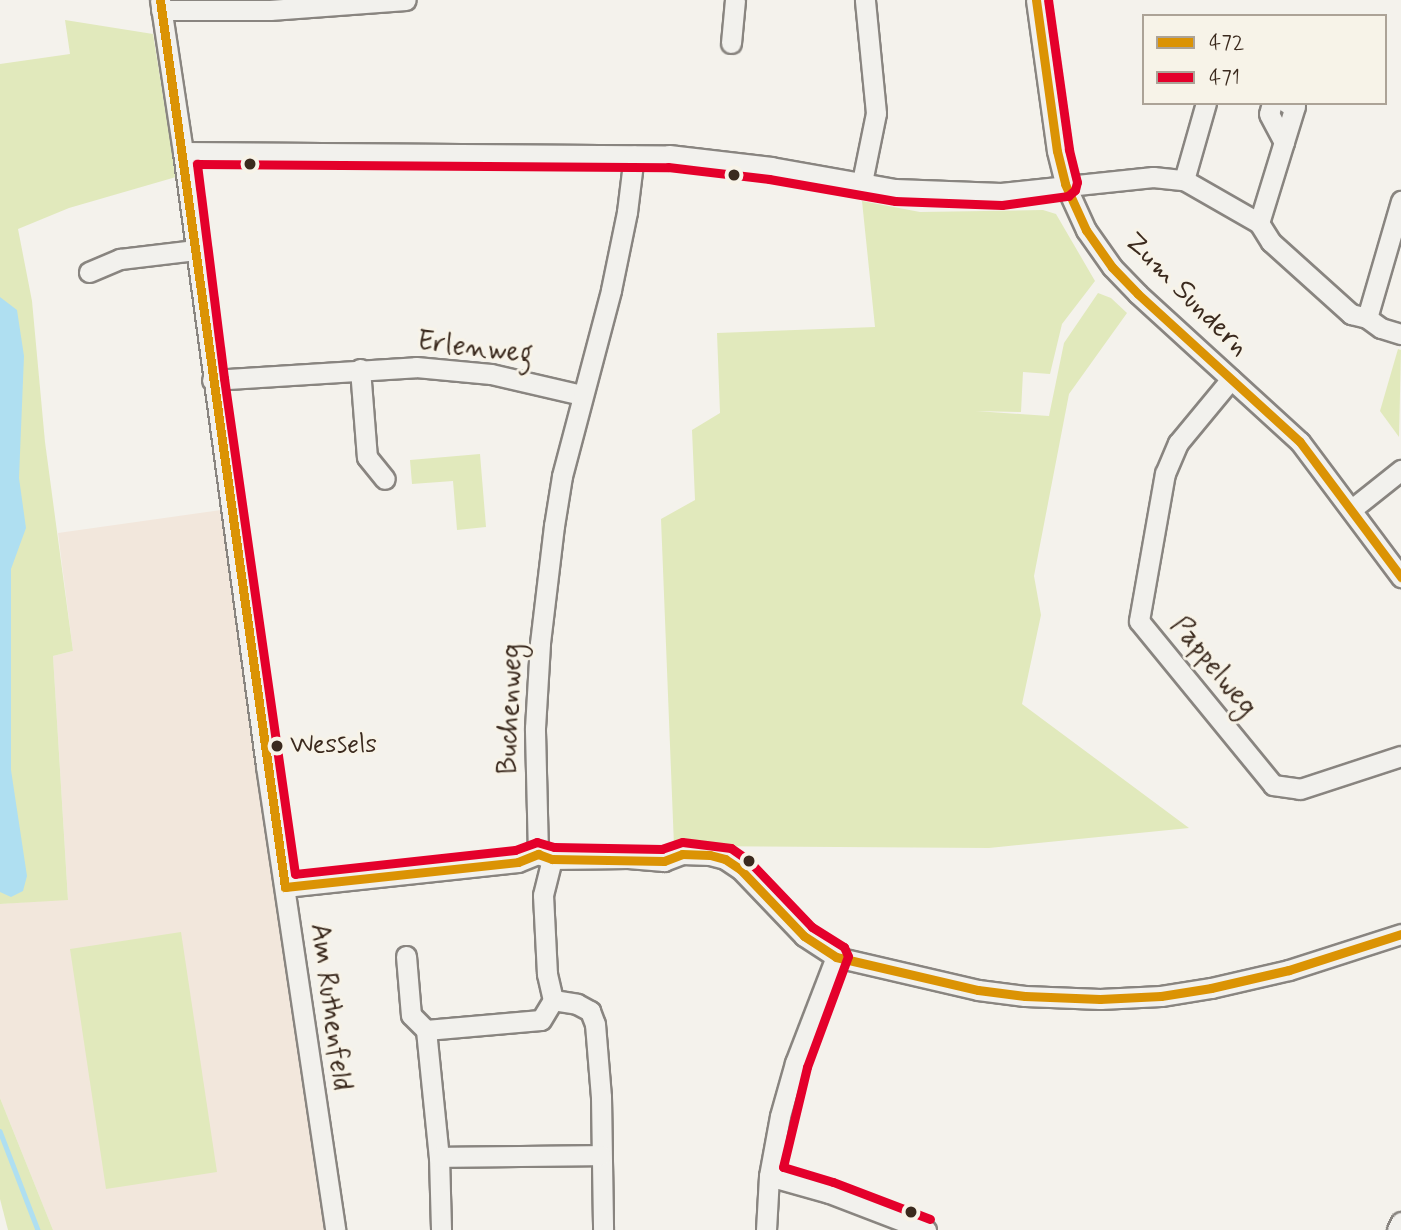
<!DOCTYPE html>
<html>
<head>
<meta charset="utf-8">
<style>
	body { margin:0 }
	#map { position:relative; width:1401px; height:1230px; overflow:hidden; background:#f4f2ec; font-family:Mynerve,sans-serif }
	div>[style] { position:absolute }
	.built>* { inset:0; background:#f2e7dc }
	.green>* { inset:0; background:#e1e9bc }
	.water>* { inset:0; background:#afdff1 }
	.stream>* { height:4.5px; margin:-2.25px; padding:0 2.25px; transform-origin:2.25px; border-radius:2.25px; background:#afdff1 }
	.roads { filter:drop-shadow(2px 0 #898580) drop-shadow(-2px 0 #898580) drop-shadow(0 2px #898580) drop-shadow(0 -2px #898580) }
	.minor>* { height:19px; margin:-9.5px; padding:0 9.5px; transform-origin:9.5px; border-radius:9.5px; background:#f2f1ed }
	.bus-1>* { height:9px; margin:-4.5px; padding:0 4.5px; transform-origin:4.5px; border-radius:4.5px; background:#db9304 }
	.bus-2>* { height:9px; margin:-4.5px; padding:0 4.5px; transform-origin:4.5px; border-radius:4.5px; background:#e4002b }
	.dots>* { width:19px; height:19px; translate:-50% -50%; box-sizing:border-box; border:4px solid #f7f3e8; border-radius:50% }
	span { translate:-50% -50%; white-space:nowrap; text-align:center; line-height:1.15; -webkit-text-stroke:6px #f7f3e8; paint-order:stroke }
	.bus-label { font-size:26px; color:#3b2a1e }
	.left { translate:0 -50%; text-align:left }
	.street-label { font-size:28px; color:#3b2a1e }
	.legend { position:absolute; left:1142px; top:14px; width:245px; height:91px; box-sizing:border-box; background:#f7f3e8; border:2px solid #aca397; margin:0; padding:9px 12px; list-style:none; font-size:21px; color:#3b2a1e }
	.legend li { display:flex; align-items:center; gap:14px; height:35px }
	.legend b { width:35px; border:2px solid #aca397 }
</style>
</head>
<body>
<div id="map">
	<div class="built">
		<div style="clip-path:polygon(221px 510px,324px 1230px,53px 1230px,0 1098px,0 904px,68px 899px,53px 656px,73px 651px,58px 533px)"></div>
	</div>
	<div class="green">
		<div style="clip-path:polygon(65px 20px,153px 34px,176px 177px,69px 208px,18px 229px,32px 301px,45px 442px,73px 651px,53px 656px,68px 900px,0 904px,0 64px,70px 54px)"></div>
		<div style="clip-path:polygon(862px 201px,920px 212px,1043px 210px,1056px 214px,1095px 281px,1062px 324px,1050px 374px,1023px 372px,1021px 412px,976px 411px,1049px 416px,1064px 343px,1098px 293px,1111px 298px,1127px 313px,1069px 394px,1034px 576px,1041px 615px,1022px 704px,1189px 828px,989px 848px,674px 846px,661px 519px,695px 500px,692px 430px,720px 413px,717px 333px,875px 327px)"></div>
		<div style="clip-path:polygon(1398px 349px,1401px 350px,1399px 437px,1380px 411px)"></div>
		<div style="clip-path:polygon(480px 454px,486px 527px,457px 530px,453px 481px,412px 484px,410px 460px)"></div>
		<div style="clip-path:polygon(181px 932px,217px 1172px,106px 1189px,70px 949px)"></div>
		<div style="clip-path:polygon(0 1098px,53px 1230px,8px 1230px,0 1199px)"></div>
	</div>
	<div class="water">
		<div style="clip-path:polygon(0 297px,17px 310px,24px 356px,19px 478px,26px 528px,11px 569px,11px 770px,27px 876px,23px 891px,11px 897px,0 892px)"></div>
	</div>
	<div class="stream">
		<div style="left:0;top:1131px;width:106px;rotate:69deg"></div>
	</div>
	<div class="roads">
		<div class="minor">
			<div style="left:160px;top:0;width:154px;rotate:81.4deg"></div>
			<div style="left:183px;top:152px;width:620px;rotate:82.3deg"></div>
			<div style="left:266px;top:766px;width:469px;rotate:81.5deg"></div>
			<div style="left:1036px;top:0;width:152px;rotate:82.1deg"></div>
			<div style="left:1057px;top:151px;width:34px;rotate:76deg"></div>
			<div style="left:1065px;top:184px;width:51px;rotate:65.5deg"></div>
			<div style="left:1086px;top:230px;width:45px;rotate:54.9deg"></div>
			<div style="left:1112px;top:267px;width:37px;rotate:46deg"></div>
			<div style="left:1138px;top:294px;width:219px;rotate:42.4deg"></div>
			<div style="left:1300px;top:442px;width:169px;rotate:53.2deg"></div>
			<div style="left:161px;top:10px;width:109px"></div>
			<div style="left:270px;top:10px;width:136px;rotate:-4.2deg"></div>
			<div style="left:731px;top:43px;width:43px;rotate:-84.7deg"></div>
			<div style="left:1272px;top:103px;width:11px;rotate:105deg"></div>
			<div style="left:1269px;top:114px;width:32px;rotate:62deg"></div>
			<div style="left:183px;top:152px;width:486px;rotate:0.4deg"></div>
			<div style="left:669px;top:155px;width:103px;rotate:6.7deg"></div>
			<div style="left:771px;top:167px;width:126px;rotate:10.1deg"></div>
			<div style="left:895px;top:189px;width:106px;rotate:2.2deg"></div>
			<div style="left:1001px;top:193px;width:153px;rotate:-6deg"></div>
			<div style="left:1153px;top:177px;width:31px;rotate:6deg"></div>
			<div style="left:1184px;top:180px;width:86px;rotate:29.8deg"></div>
			<div style="left:1259px;top:223px;width:22px;rotate:58deg"></div>
			<div style="left:1271px;top:242px;width:108px;rotate:42deg"></div>
			<div style="left:1351px;top:314px;width:16px;rotate:14deg"></div>
			<div style="left:1367px;top:318px;width:17px;rotate:36deg"></div>
			<div style="left:1381px;top:328px;width:21px;rotate:17deg"></div>
			<div style="left:1184px;top:180px;width:80px;rotate:-74.1deg"></div>
			<div style="left:862px;top:182px;width:70px;rotate:-78.5deg"></div>
			<div style="left:876px;top:113px;width:114px;rotate:-95.6deg"></div>
			<div style="left:1259px;top:223px;width:122px;rotate:-72.9deg"></div>
			<div style="left:1295px;top:106px;width:9px;rotate:-159deg"></div>
			<div style="left:89px;top:272px;width:34px;rotate:-23deg"></div>
			<div style="left:120px;top:259px;width:76px;rotate:-6.8deg"></div>
			<div style="left:1367px;top:318px;width:122px;rotate:-73.8deg"></div>
			<div style="left:360px;top:369px;width:88px;rotate:85.5deg"></div>
			<div style="left:367px;top:457px;width:28px;rotate:51deg"></div>
			<div style="left:1231px;top:379px;width:83px;rotate:129.6deg"></div>
			<div style="left:1178px;top:443px;width:33px;rotate:113deg"></div>
			<div style="left:1165px;top:473px;width:150px;rotate:100deg"></div>
			<div style="left:1139px;top:621px;width:212px;rotate:50.7deg"></div>
			<div style="left:1273px;top:785px;width:27px;rotate:8deg"></div>
			<div style="left:1300px;top:789px;width:106px;rotate:-18.1deg"></div>
			<div style="left:212px;top:380px;width:204px;rotate:-3.6deg"></div>
			<div style="left:416px;top:367px;width:75px;rotate:5.3deg"></div>
			<div style="left:491px;top:374px;width:93px;rotate:13deg"></div>
			<div style="left:1352px;top:509px;width:63px;rotate:-38.5deg"></div>
			<div style="left:538px;top:854px;width:126px;rotate:-91.4deg"></div>
			<div style="left:535px;top:728px;width:85px;rotate:-86.6deg"></div>
			<div style="left:540px;top:643px;width:118px;rotate:-83.2deg"></div>
			<div style="left:554px;top:526px;width:51px;rotate:-80.9deg"></div>
			<div style="left:562px;top:476px;width:192px;rotate:-75.2deg"></div>
			<div style="left:611px;top:290px;width:80px;rotate:-78.4deg"></div>
			<div style="left:627px;top:212px;width:57px;rotate:-83deg"></div>
			<div style="left:285px;top:887px;width:234px;rotate:-6.1deg"></div>
			<div style="left:518px;top:862px;width:22px;rotate:-22deg"></div>
			<div style="left:538px;top:854px;width:15px;rotate:20deg"></div>
			<div style="left:552px;top:859px;width:76px;rotate:-0.8deg"></div>
			<div style="left:628px;top:858px;width:36px;rotate:5deg"></div>
			<div style="left:664px;top:861px;width:19px;rotate:-21deg"></div>
			<div style="left:682px;top:854px;width:28px;rotate:2deg"></div>
			<div style="left:710px;top:855px;width:16px;rotate:15deg"></div>
			<div style="left:725px;top:859px;width:18px;rotate:34deg"></div>
			<div style="left:740px;top:869px;width:93px;rotate:46.3deg"></div>
			<div style="left:804px;top:936px;width:38px;rotate:33deg"></div>
			<div style="left:836px;top:957px;width:146px;rotate:13.1deg"></div>
			<div style="left:978px;top:990px;width:47px;rotate:7.3deg"></div>
			<div style="left:1025px;top:996px;width:75px;rotate:2.3deg"></div>
			<div style="left:1100px;top:999px;width:61px;rotate:-2.8deg"></div>
			<div style="left:1161px;top:996px;width:51px;rotate:-9.1deg"></div>
			<div style="left:1211px;top:988px;width:80px;rotate:-13deg"></div>
			<div style="left:1289px;top:970px;width:118px;rotate:-17.8deg"></div>
			<div style="left:406px;top:956px;width:59px;rotate:85.2deg"></div>
			<div style="left:411px;top:1015px;width:21px;rotate:45deg"></div>
			<div style="left:426px;top:1030px;width:115px;rotate:-5deg"></div>
			<div style="left:541px;top:1020px;width:23px;rotate:-59deg"></div>
			<div style="left:553px;top:1000px;width:27px;rotate:-103deg"></div>
			<div style="left:547px;top:974px;width:79px;rotate:-92.9deg"></div>
			<div style="left:543px;top:895px;width:37px;rotate:-76deg"></div>
			<div style="left:553px;top:1000px;width:24px;rotate:9deg"></div>
			<div style="left:577px;top:1004px;width:15px;rotate:28deg"></div>
			<div style="left:590px;top:1011px;width:14px;rotate:69deg"></div>
			<div style="left:595px;top:1024px;width:73px;rotate:85.3deg"></div>
			<div style="left:601px;top:1097px;width:133px;rotate:89.1deg"></div>
			<div style="left:426px;top:1030px;width:128px;rotate:84.2deg"></div>
			<div style="left:439px;top:1157px;width:73px;rotate:88.4deg"></div>
			<div style="left:439px;top:1157px;width:162px;rotate:-0.7deg"></div>
			<div style="left:769px;top:1176px;width:62px;rotate:15.8deg"></div>
			<div style="left:829px;top:1193px;width:104px;rotate:20.9deg"></div>
			<div style="left:766px;top:1230px;width:54px;rotate:-86.8deg"></div>
			<div style="left:769px;top:1176px;width:61px;rotate:-79.6deg"></div>
			<div style="left:780px;top:1116px;width:55px;rotate:-74.2deg"></div>
			<div style="left:795px;top:1063px;width:114px;rotate:-68.9deg"></div>
			<div style="left:1397px;top:1230px;width:9px;rotate:-63deg"></div>
		</div>
	</div>
	<div class="bus-1">
		<div style="left:160px;top:0;width:896px;rotate:81.98deg"></div>
		<div style="left:1036px;top:0;width:152px;rotate:82.1deg"></div>
		<div style="left:1057px;top:151px;width:34px;rotate:76deg"></div>
		<div style="left:1065px;top:184px;width:51px;rotate:65.5deg"></div>
		<div style="left:1086px;top:230px;width:45px;rotate:54.9deg"></div>
		<div style="left:1112px;top:267px;width:37px;rotate:46deg"></div>
		<div style="left:1138px;top:294px;width:219px;rotate:42.4deg"></div>
		<div style="left:1300px;top:442px;width:169px;rotate:53.2deg"></div>
		<div style="left:285px;top:887px;width:234px;rotate:-6.1deg"></div>
		<div style="left:518px;top:862px;width:22px;rotate:-22deg"></div>
		<div style="left:538px;top:854px;width:15px;rotate:20deg"></div>
		<div style="left:552px;top:859px;width:112px;rotate:1deg"></div>
		<div style="left:664px;top:861px;width:19px;rotate:-21deg"></div>
		<div style="left:682px;top:854px;width:28px;rotate:2deg"></div>
		<div style="left:710px;top:855px;width:16px;rotate:15deg"></div>
		<div style="left:725px;top:859px;width:18px;rotate:34deg"></div>
		<div style="left:740px;top:869px;width:93px;rotate:46.3deg"></div>
		<div style="left:804px;top:936px;width:38px;rotate:33deg"></div>
		<div style="left:836px;top:957px;width:146px;rotate:13.1deg"></div>
		<div style="left:978px;top:990px;width:47px;rotate:7.3deg"></div>
		<div style="left:1025px;top:996px;width:75px;rotate:2.3deg"></div>
		<div style="left:1100px;top:999px;width:61px;rotate:-2.8deg"></div>
		<div style="left:1161px;top:996px;width:51px;rotate:-9.1deg"></div>
		<div style="left:1211px;top:988px;width:80px;rotate:-13deg"></div>
		<div style="left:1289px;top:970px;width:118px;rotate:-17.8deg"></div>
	</div>
	<div class="bus-2">
		<div style="left:930px;top:1219px;width:104px;rotate:-159.1deg"></div>
		<div style="left:833px;top:1182px;width:52px;rotate:-163.3deg"></div>
		<div style="left:783px;top:1167px;width:103px;rotate:-76.5deg"></div>
		<div style="left:807px;top:1067px;width:118px;rotate:-69.7deg"></div>
		<div style="left:848px;top:956px;width:10px;rotate:-114deg"></div>
		<div style="left:844px;top:947px;width:38px;rotate:-148deg"></div>
		<div style="left:812px;top:927px;width:93px;rotate:-133.7deg"></div>
		<div style="left:748px;top:860px;width:21px;rotate:-145deg"></div>
		<div style="left:731px;top:848px;width:49px;rotate:-173deg"></div>
		<div style="left:682px;top:842px;width:21px;rotate:161deg"></div>
		<div style="left:662px;top:849px;width:108px;rotate:-178.9deg"></div>
		<div style="left:554px;top:847px;width:18px;rotate:-164deg"></div>
		<div style="left:537px;top:842px;width:23px;rotate:160deg"></div>
		<div style="left:515px;top:850px;width:221px;rotate:173.8deg"></div>
		<div style="left:295px;top:874px;width:501px;rotate:-98.15deg"></div>
		<div style="left:224px;top:378px;width:216px;rotate:-97.2deg"></div>
		<div style="left:197px;top:164px;width:471px;rotate:0.4deg"></div>
		<div style="left:668px;top:167px;width:102px;rotate:6.8deg"></div>
		<div style="left:769px;top:179px;width:128px;rotate:9.9deg"></div>
		<div style="left:895px;top:201px;width:107px;rotate:2.1deg"></div>
		<div style="left:1002px;top:205px;width:67px;rotate:-7.8deg"></div>
		<div style="left:1068px;top:196px;width:9px;rotate:-41deg"></div>
		<div style="left:1075px;top:190px;width:8px;rotate:-76deg"></div>
		<div style="left:1077px;top:182px;width:34px;rotate:-104deg"></div>
		<div style="left:1069px;top:149px;width:150px;rotate:-98deg"></div>
	</div>
	<div class="dots">
		<div style="left:250px;top:164px;background:#3b2a1e"></div>
		<div style="left:734px;top:175px;background:#3b2a1e"></div>
		<div style="left:277px;top:746px;background:#3b2a1e"></div>
		<div style="left:749px;top:861px;background:#3b2a1e"></div>
		<div style="left:911px;top:1212px;background:#3b2a1e"></div>
	</div>
	<div class="bus-label">
		<span class="left" style="left:290px;top:746px">Wessels</span>
	</div>
	<div class="street-label">
		<span style="left:1186px;top:295px;rotate:45deg">Zum Sundern</span>
		<span style="left:475px;top:349px;rotate:7deg">Erlenweg</span>
		<span style="left:1213px;top:667px;rotate:51deg">Pappelweg</span>
		<span style="left:511px;top:709px;rotate:-88deg">Buchenweg</span>
		<span style="left:330px;top:1007px;rotate:82deg">Am Ruthenfeld</span>
	</div>
	<ul class="legend">
	<li><b style="height:9px;background:#db9304"></b>472</li>
	<li><b style="height:9px;background:#e4002b"></b>471</li>
	</ul>
</div>
</body>
</html>
